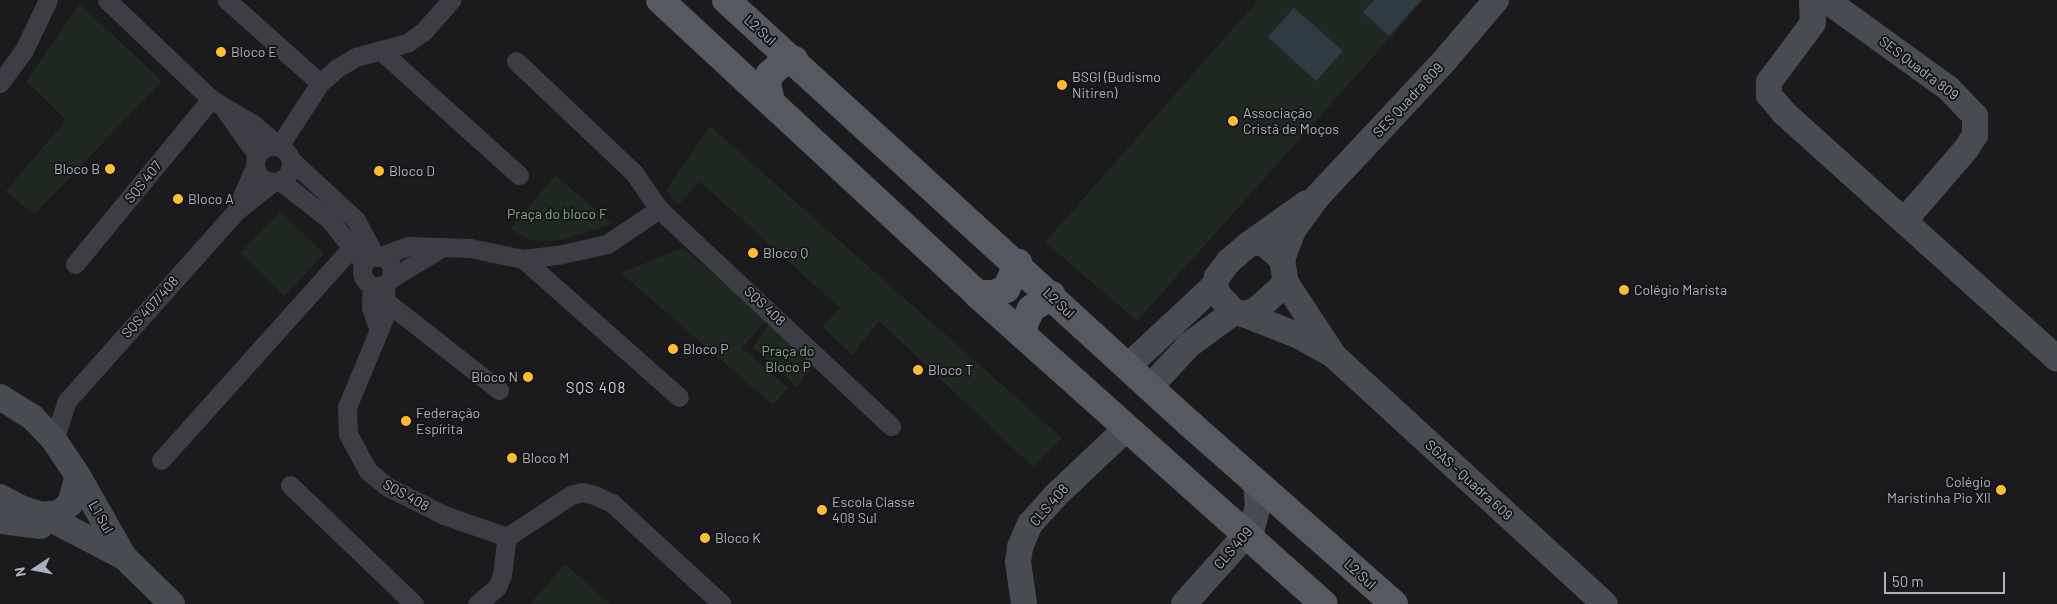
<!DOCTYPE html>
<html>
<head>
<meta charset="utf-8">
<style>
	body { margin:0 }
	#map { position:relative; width:2057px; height:604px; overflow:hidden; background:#1b1b1d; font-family:Barlow,sans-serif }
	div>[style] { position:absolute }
	.green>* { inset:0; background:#202921 }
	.water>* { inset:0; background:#2f3a43 }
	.street>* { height:19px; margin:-9.5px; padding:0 9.5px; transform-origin:9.5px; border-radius:9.5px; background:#3d3e45 }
	.street>.ring { margin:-9.5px; padding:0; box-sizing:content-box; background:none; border:19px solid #3d3e45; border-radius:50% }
	.secondary>* { height:26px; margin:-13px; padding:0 13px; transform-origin:13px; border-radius:13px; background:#494b53 }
	.primary>* { height:28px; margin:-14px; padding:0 14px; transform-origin:14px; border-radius:14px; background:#575962 }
	.dots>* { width:14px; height:14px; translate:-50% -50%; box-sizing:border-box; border:2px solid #161619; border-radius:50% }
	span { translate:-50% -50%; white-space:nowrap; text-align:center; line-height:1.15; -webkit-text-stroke:4px #161619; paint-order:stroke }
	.street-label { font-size:14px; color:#acb1be }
	.poi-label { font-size:14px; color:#acb1be }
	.left { translate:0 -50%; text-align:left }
	.right { translate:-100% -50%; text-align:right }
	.park-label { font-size:14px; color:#82aa86 }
	.neighbourhood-label { font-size:15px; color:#ced1d9; letter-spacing:1px }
	.north { position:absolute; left:10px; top:544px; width:50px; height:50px; -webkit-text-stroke:4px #161619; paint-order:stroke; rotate:259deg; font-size:14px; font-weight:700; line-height:20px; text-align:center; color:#acb1be }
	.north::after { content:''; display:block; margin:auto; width:18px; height:22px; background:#acb1be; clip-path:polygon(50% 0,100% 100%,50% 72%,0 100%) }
	.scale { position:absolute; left:1884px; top:572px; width:121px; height:22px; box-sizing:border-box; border:2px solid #acb1be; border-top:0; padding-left:6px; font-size:15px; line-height:18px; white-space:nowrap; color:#acb1be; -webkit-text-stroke:4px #161619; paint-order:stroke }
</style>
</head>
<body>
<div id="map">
	<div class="green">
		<div style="clip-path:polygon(1258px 0,1424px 0,1137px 321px,1045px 242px)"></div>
		<div style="clip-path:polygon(80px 4px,162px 81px,34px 215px,6px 191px,66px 120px,26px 81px)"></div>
		<div style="clip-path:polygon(710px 126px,1062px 438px,1033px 467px,879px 321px,853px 355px,822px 327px,840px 308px,700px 182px,678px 205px,666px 190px)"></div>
		<div style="clip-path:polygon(555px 175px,612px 224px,558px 241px,530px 240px,510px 229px)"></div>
		<div style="clip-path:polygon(280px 211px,324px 254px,284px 296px,240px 253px)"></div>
		<div style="clip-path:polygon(683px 248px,767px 320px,742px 348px,788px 388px,773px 405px,621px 273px)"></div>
		<div style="clip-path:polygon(770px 322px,816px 362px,797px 387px,753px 347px)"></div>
		<div style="clip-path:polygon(565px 564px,610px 604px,530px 604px)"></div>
	</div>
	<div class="water">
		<div style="clip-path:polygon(1374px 0,1421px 0,1389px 36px,1363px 12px)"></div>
		<div style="clip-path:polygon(1294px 8px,1343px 51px,1316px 81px,1268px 37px)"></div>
	</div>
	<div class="street">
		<div style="left:107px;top:0;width:144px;rotate:43.6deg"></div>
		<div style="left:211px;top:99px;width:49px;rotate:30.8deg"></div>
		<div style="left:253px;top:124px;width:34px;rotate:40deg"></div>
		<div style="left:279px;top:146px;width:75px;rotate:-56.9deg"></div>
		<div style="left:320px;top:83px;width:125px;rotate:-138.3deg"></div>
		<div style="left:380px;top:50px;width:187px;rotate:42deg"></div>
		<div style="left:516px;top:61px;width:163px;rotate:43.5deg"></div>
		<div style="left:634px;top:173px;width:44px;rotate:55.2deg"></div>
		<div style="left:0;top:83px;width:41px;rotate:-54deg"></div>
		<div style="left:24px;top:50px;width:55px;rotate:-64.4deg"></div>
		<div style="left:320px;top:83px;width:23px;rotate:-41deg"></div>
		<div style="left:337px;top:68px;width:22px;rotate:-30deg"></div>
		<div style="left:356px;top:57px;width:53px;rotate:-15.4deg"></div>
		<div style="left:407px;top:43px;width:19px;rotate:-35deg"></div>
		<div style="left:423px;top:32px;width:43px;rotate:-48.8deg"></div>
		<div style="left:225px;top:110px;width:55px;rotate:54.6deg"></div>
		<div class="ring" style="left:255px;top:146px;width:17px;height:17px"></div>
		<div style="left:291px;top:160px;width:88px;rotate:42.7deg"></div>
		<div style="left:356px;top:220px;width:41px;rotate:62.2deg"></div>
		<div style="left:280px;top:181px;width:62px;rotate:37.8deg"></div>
		<div style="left:329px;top:219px;width:56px;rotate:51.5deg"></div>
		<div style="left:235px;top:212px;width:49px;rotate:-66deg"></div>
		<div class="ring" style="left:362px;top:256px;width:11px;height:11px"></div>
		<div style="left:378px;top:257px;width:33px;rotate:-20deg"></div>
		<div style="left:409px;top:246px;width:61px;rotate:1.9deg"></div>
		<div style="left:470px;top:248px;width:54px;rotate:11.7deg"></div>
		<div style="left:523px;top:259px;width:35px;rotate:-7deg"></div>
		<div style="left:558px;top:255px;width:50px;rotate:-12.7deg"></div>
		<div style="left:607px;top:244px;width:63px;rotate:-33.9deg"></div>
		<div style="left:659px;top:209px;width:318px;rotate:43.1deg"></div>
		<div style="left:523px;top:259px;width:208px;rotate:41.5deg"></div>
		<div style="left:75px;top:264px;width:214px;rotate:-50.5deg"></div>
		<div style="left:390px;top:279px;width:60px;rotate:-31.3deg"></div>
		<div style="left:385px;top:284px;width:29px;rotate:88deg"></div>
		<div style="left:386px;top:313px;width:102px;rotate:112.5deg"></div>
		<div style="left:347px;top:407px;width:27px;rotate:88deg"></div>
		<div style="left:348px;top:434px;width:42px;rotate:61.6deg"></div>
		<div style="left:368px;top:471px;width:26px;rotate:39deg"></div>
		<div style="left:388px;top:487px;width:63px;rotate:26.6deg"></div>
		<div style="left:444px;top:515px;width:67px;rotate:19.2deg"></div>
		<div style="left:507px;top:537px;width:77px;rotate:-33.3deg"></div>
		<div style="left:571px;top:495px;width:11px;rotate:-15deg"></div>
		<div style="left:582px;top:492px;width:12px;rotate:14deg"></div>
		<div style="left:594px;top:495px;width:20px;rotate:24deg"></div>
		<div style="left:612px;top:503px;width:149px;rotate:42.6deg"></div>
		<div style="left:372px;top:286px;width:21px;rotate:93deg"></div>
		<div style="left:371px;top:307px;width:22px;rotate:72deg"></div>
		<div style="left:388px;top:303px;width:141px;rotate:38.1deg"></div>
		<div style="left:54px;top:440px;width:40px;rotate:-72deg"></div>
		<div style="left:66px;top:402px;width:254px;rotate:-48.3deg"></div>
		<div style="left:235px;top:212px;width:48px;rotate:-38.3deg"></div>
		<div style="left:161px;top:460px;width:285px;rotate:-48.1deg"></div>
		<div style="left:290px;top:485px;width:172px;rotate:43.8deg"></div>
		<div style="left:477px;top:604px;width:26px;rotate:-40deg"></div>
		<div style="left:497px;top:587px;width:13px;rotate:-67deg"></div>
		<div style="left:502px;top:575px;width:38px;rotate:-83deg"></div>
	</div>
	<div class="secondary">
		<div style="left:1812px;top:0;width:23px;rotate:88deg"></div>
		<div style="left:1813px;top:23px;width:74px;rotate:126.7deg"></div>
		<div style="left:1769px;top:82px;width:13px;rotate:90deg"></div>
		<div style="left:1769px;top:95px;width:23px;rotate:50deg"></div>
		<div style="left:1784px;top:113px;width:367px;rotate:42deg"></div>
		<div style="left:1826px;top:0;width:150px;rotate:35.8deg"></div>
		<div style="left:1948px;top:88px;width:39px;rotate:46deg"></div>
		<div style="left:1975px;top:116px;width:19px;rotate:90deg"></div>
		<div style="left:1975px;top:135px;width:15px;rotate:122deg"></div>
		<div style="left:1967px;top:148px;width:96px;rotate:130.8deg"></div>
		<div style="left:1257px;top:242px;width:9px;rotate:18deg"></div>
		<div style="left:1266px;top:245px;width:21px;rotate:41deg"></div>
		<div style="left:1282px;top:259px;width:24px;rotate:81deg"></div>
		<div style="left:1286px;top:283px;width:42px;rotate:137.9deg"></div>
		<div style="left:1255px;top:311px;width:12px;rotate:166deg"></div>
		<div style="left:1243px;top:314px;width:9px;rotate:-167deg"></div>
		<div style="left:1234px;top:312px;width:24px;rotate:-132deg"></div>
		<div style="left:1218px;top:294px;width:9px;rotate:-108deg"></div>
		<div style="left:1215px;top:285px;width:8px;rotate:-76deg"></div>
		<div style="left:1217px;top:277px;width:20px;rotate:-53deg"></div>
		<div style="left:1229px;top:261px;width:26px;rotate:-40deg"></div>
		<div style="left:1249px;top:244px;width:8px;rotate:-14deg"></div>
		<div style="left:1249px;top:244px;width:71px;rotate:-35.3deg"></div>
		<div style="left:1282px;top:259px;width:31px;rotate:-69deg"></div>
		<div style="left:1293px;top:230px;width:39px;rotate:-54deg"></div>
		<div style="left:1316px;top:198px;width:189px;rotate:-46.9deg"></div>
		<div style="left:1445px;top:60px;width:79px;rotate:-49.6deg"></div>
		<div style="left:1286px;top:283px;width:87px;rotate:56.7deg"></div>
		<div style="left:1334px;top:356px;width:367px;rotate:42.5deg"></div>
		<div style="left:1243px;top:314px;width:58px;rotate:21.3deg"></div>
		<div style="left:1297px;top:335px;width:37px;rotate:29deg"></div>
		<div style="left:1127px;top:367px;width:120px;rotate:-43deg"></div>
		<div style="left:1150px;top:387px;width:57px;rotate:-47.1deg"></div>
		<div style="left:1189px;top:345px;width:56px;rotate:-36.3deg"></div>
		<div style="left:0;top:397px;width:38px;rotate:32deg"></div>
		<div style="left:32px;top:417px;width:32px;rotate:46deg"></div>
		<div style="left:54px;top:440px;width:43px;rotate:56.3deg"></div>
		<div style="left:78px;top:476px;width:29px;rotate:106deg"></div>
		<div style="left:70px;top:504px;width:14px;rotate:141deg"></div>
		<div style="left:59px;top:513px;width:16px;rotate:173deg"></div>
		<div style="left:43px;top:515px;width:19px;rotate:-164deg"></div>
		<div style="left:25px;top:510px;width:28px;rotate:-153deg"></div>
		<div style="left:78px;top:476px;width:93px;rotate:60.4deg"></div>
		<div style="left:124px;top:557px;width:67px;rotate:44.4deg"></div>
		<div style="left:43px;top:515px;width:91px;rotate:27.4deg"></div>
		<div style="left:0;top:521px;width:41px;rotate:7deg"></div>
		<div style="left:1024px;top:604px;width:42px;rotate:-98.1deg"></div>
		<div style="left:1018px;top:562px;width:15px;rotate:-82deg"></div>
		<div style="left:1020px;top:547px;width:25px;rotate:-67deg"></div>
		<div style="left:1030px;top:524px;width:38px;rotate:-48deg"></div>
		<div style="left:1055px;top:496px;width:99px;rotate:-43.4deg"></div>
		<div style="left:1184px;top:604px;width:102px;rotate:-48.2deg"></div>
		<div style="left:1252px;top:528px;width:23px;rotate:-75deg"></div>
		<div style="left:1258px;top:506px;width:25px;rotate:-95deg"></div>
	</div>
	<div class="primary">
		<div style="left:660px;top:0;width:432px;rotate:42.8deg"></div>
		<div style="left:977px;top:294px;width:465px;rotate:41.8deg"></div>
		<div style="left:726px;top:0;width:629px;rotate:42.42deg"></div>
		<div style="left:1190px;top:424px;width:272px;rotate:41.4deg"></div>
		<div style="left:771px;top:101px;width:16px;rotate:-104deg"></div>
		<div style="left:767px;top:85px;width:11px;rotate:-75deg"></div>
		<div style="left:770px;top:74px;width:15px;rotate:-42deg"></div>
		<div style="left:781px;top:64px;width:14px;rotate:-17deg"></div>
		<div style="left:977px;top:294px;width:16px"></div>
		<div style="left:993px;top:294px;width:14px;rotate:-21deg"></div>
		<div style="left:1006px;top:289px;width:29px;rotate:-65deg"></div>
		<div style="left:1024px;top:336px;width:12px;rotate:-90deg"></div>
		<div style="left:1024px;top:324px;width:17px;rotate:-65deg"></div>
		<div style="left:1031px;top:309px;width:25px;rotate:-34deg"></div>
	</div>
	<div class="dots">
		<div style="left:221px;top:52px;background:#ffbe31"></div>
		<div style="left:1062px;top:85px;background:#ffbe31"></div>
		<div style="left:1233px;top:121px;background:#ffbe31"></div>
		<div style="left:110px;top:169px;background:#ffbe31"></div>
		<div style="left:379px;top:171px;background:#ffbe31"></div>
		<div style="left:178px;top:199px;background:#ffbe31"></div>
		<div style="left:753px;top:253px;background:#ffbe31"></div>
		<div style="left:1624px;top:290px;background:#ffbe31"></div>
		<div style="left:673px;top:349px;background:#ffbe31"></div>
		<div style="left:918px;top:370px;background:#ffbe31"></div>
		<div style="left:528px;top:377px;background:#ffbe31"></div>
		<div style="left:406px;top:421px;background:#ffbe31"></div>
		<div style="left:512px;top:458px;background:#ffbe31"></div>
		<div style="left:2001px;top:490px;background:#ffbe31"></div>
		<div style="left:822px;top:510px;background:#ffbe31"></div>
		<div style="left:705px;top:538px;background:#ffbe31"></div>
	</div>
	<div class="street-label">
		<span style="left:760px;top:30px;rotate:42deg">L2 Sul</span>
		<span style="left:1919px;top:68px;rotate:37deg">SES Quadra 809</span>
		<span style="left:1408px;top:100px;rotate:-47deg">SES Quadra 809</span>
		<span style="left:143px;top:182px;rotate:-51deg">SQS 407</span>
		<span style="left:1059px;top:303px;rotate:43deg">L2 Sul</span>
		<span style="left:765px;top:306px;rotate:43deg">SQS 408</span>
		<span style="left:150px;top:307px;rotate:-48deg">SQS 407/408</span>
		<span style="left:1469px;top:480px;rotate:42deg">SGAS - Quadra 609</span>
		<span style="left:406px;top:495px;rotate:29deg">SQS 408</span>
		<span style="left:1049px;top:505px;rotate:-49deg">CLS 408</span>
		<span style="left:101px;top:517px;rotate:60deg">L1 Sul</span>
		<span style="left:1233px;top:548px;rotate:-49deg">CLS 409</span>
		<span style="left:1360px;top:574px;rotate:42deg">L2 Sul</span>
	</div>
	<div class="poi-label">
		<span class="left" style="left:231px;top:52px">Bloco E</span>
		<span class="left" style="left:1072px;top:85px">BSGI (Budismo<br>Nitiren)</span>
		<span class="left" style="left:1243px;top:121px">Associação<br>Cristã de Moços</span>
		<span class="right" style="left:100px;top:169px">Bloco B</span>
		<span class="left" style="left:389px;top:171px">Bloco D</span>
		<span class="left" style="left:188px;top:199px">Bloco A</span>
		<span class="left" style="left:763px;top:253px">Bloco Q</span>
		<span class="left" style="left:1634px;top:290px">Colégio Marista</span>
		<span class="left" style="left:683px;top:349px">Bloco P</span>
		<span class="left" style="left:928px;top:370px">Bloco T</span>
		<span class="right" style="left:518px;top:377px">Bloco N</span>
		<span class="left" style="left:416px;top:421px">Federação<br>Espírita</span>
		<span class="left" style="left:522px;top:458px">Bloco M</span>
		<span class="right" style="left:1991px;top:490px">Colégio<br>Maristinha Pio XII</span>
		<span class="left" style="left:832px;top:510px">Escola Classe<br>408 Sul</span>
		<span class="left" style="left:715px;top:538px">Bloco K</span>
	</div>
	<div class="park-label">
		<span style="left:557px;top:214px">Praça do bloco F</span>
		<span style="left:788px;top:359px">Praça do<br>Bloco P</span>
	</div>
	<div class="neighbourhood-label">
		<span style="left:596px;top:388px">SQS 408</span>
	</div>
	<div class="north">N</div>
	<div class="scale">50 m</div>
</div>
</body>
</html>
